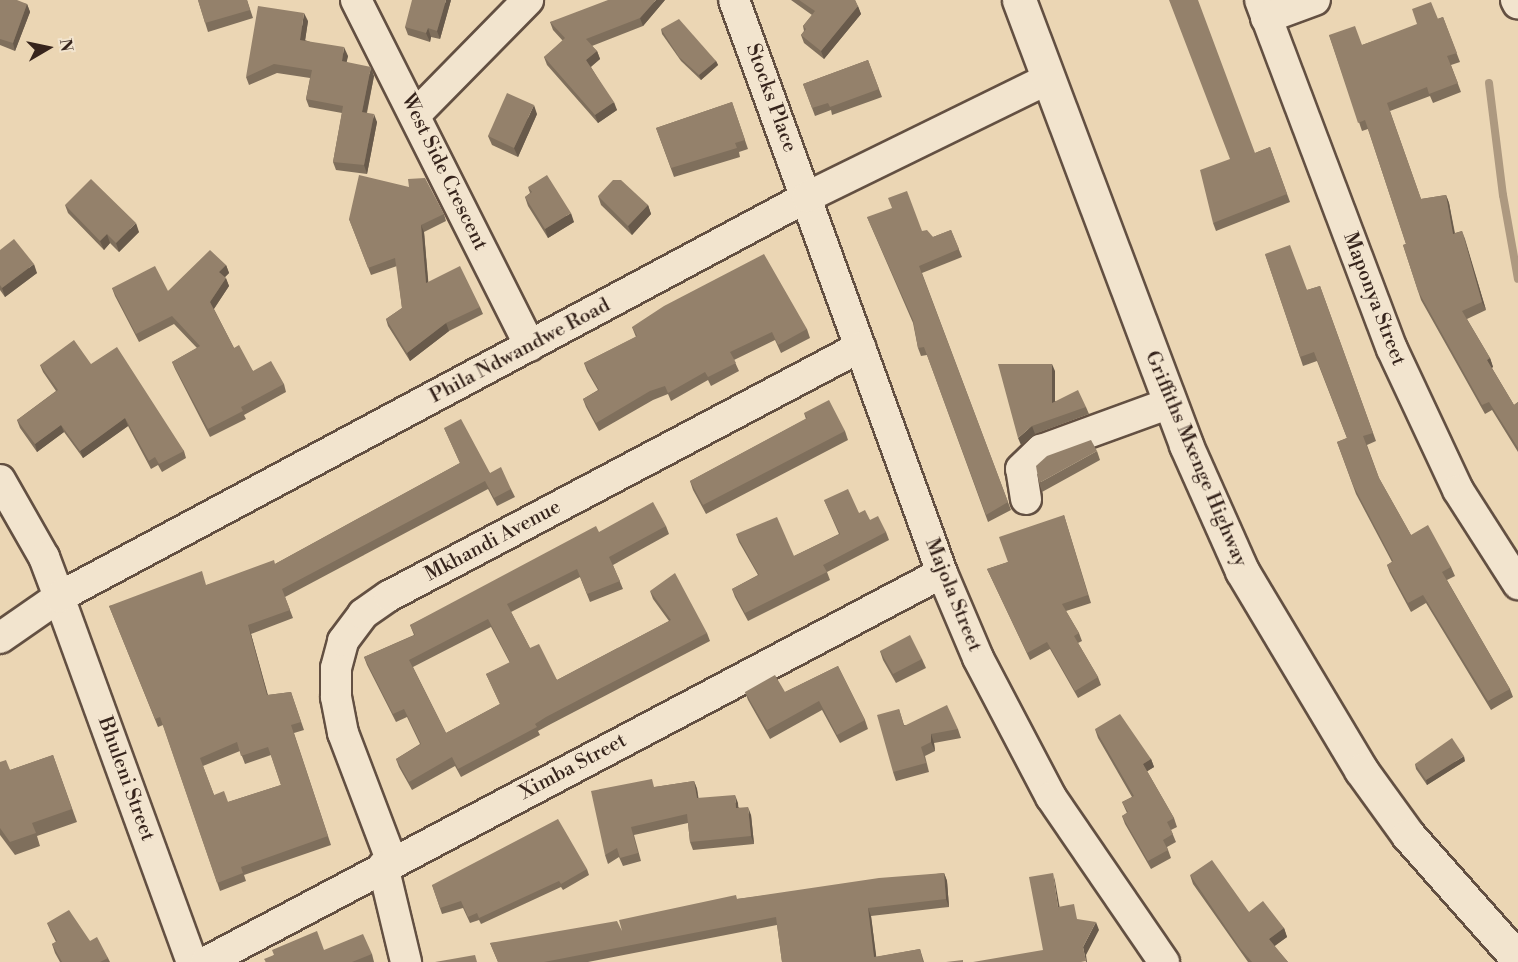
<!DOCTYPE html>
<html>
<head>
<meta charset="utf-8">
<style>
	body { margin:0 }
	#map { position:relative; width:1518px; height:962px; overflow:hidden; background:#ebd6b4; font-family:"Libre Bodoni",serif }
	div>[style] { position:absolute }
	.stream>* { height:8px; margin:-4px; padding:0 4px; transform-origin:4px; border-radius:4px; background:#ad9980 }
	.roads { filter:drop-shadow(2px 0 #635042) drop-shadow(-2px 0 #635042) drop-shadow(0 2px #635042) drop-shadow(0 -2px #635042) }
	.minor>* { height:30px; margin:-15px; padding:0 15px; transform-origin:15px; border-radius:15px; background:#f2e4ce }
	.tertiary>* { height:33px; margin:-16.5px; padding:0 16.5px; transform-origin:16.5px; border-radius:16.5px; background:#f2e4ce }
	.wall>* { inset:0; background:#7f6f5c }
	.shaded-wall>* { inset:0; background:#685a4b }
	.building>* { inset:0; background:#94816b }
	span { translate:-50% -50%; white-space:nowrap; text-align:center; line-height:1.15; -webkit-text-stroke:5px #f2e4ce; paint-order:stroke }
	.street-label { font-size:20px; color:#36241c }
	.north { position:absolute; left:18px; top:18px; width:60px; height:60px; -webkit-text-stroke:4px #f2e4ce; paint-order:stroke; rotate:81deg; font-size:16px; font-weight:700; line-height:24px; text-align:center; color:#36241c }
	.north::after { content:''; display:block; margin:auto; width:21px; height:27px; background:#36241c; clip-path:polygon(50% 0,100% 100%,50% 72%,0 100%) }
</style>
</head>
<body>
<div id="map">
	<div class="stream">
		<div style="left:1489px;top:83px;width:113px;rotate:82.9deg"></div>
		<div style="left:1503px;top:195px;width:85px;rotate:79.9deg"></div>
	</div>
	<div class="roads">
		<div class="minor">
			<div style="left:356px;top:0;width:387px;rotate:63.3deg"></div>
			<div style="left:734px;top:0;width:610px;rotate:70.05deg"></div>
			<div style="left:942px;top:573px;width:92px;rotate:67deg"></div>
			<div style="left:978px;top:658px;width:157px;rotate:62.3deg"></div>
			<div style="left:1051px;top:797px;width:200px;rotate:55.6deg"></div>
			<div style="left:1260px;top:0;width:373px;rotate:69.3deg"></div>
			<div style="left:1392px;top:349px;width:156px;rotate:64.9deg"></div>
			<div style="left:1458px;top:490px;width:112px;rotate:57.4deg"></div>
			<div style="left:1516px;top:0;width:4px;rotate:63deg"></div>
			<div style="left:1266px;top:18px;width:52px;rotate:-20.2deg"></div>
			<div style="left:416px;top:114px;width:160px;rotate:-45.5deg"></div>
			<div style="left:0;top:480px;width:89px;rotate:60.3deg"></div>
			<div style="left:44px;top:557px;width:43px;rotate:69.4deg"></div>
			<div style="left:59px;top:597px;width:388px;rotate:70deg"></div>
			<div style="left:1026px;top:499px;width:30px;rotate:-99deg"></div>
			<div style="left:1021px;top:469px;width:28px;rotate:-44deg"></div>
			<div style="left:1041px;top:450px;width:137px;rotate:-20deg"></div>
			<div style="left:0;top:638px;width:72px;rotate:-34.8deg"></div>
			<div style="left:59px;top:597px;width:848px;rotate:-28.14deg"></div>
			<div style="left:807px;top:197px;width:268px;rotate:-26.1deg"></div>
			<div style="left:392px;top:862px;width:138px;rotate:-110.8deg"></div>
			<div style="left:343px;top:733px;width:37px;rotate:-101deg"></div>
			<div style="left:336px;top:697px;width:29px;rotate:-90deg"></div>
			<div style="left:336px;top:668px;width:28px;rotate:-75deg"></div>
			<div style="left:343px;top:641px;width:34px;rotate:-53deg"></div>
			<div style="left:363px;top:614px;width:32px;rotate:-35deg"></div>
			<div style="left:389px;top:596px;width:533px;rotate:-27.86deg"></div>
			<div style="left:383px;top:866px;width:99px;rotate:76.5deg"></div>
			<div style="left:206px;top:962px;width:832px;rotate:-27.86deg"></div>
		</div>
		<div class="tertiary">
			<div style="left:1019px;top:0;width:475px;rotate:69.4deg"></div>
			<div style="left:1186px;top:445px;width:138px;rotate:66deg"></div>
			<div style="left:1242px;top:571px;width:232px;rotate:59.1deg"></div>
			<div style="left:1361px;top:770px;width:80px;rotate:54.1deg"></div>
			<div style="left:1408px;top:835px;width:166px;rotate:48.4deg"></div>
		</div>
	</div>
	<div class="wall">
		<div style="clip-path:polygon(0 0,27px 4px,30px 12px,15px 51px,0 45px)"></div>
		<div style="clip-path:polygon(198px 0,247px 0,253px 18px,208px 32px)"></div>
		<div style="clip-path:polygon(451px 0,440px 39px,431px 37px,430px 42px,408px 35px,405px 27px)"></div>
		<div style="clip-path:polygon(665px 0,643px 26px,592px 46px,597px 51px,600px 59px,591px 67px,617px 110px,598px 123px,547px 65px,544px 57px,563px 41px,553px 30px,550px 22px)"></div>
		<div style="clip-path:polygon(791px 0,855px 0,861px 14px,824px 59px,804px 43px,801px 35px,804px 31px,803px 26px,812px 15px)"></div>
		<div style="clip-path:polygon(1443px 17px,1460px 62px,1451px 65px,1461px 92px,1433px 103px,1430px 96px,1390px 111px,1421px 199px,1446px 195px,1449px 203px,1455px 233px,1462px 231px,1486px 310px,1467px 319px,1490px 358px,1493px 367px,1492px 368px,1514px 405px,1518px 402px,1518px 452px,1492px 410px,1485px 414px,1421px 300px,1403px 245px,1406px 244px,1368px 129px,1362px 131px,1329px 35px,1362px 45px)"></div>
		<div style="clip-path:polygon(308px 21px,305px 40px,348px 56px,346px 62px,374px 76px,367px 113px,377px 122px,367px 174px,336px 170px,333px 162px,342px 113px,309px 107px,306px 99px,310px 78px,277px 73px,249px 85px,246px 77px)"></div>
		<div style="clip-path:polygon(661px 29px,716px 61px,718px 65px,701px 80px,681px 61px,662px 34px)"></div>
		<div style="clip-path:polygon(868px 60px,882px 97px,832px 115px,831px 110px,815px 116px,803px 84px)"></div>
		<div style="clip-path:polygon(732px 102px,748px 149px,739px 152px,740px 157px,674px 177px,656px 128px)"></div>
		<div style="clip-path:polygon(537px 114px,518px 157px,492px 145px,488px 136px)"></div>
		<div style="clip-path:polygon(1270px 147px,1290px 202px,1216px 231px,1213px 223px,1255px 153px)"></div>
		<div style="clip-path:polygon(528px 187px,574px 222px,548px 238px,528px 206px,525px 197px,530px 193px)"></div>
		<div style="clip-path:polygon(598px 196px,648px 205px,651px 214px,632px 235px,601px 205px)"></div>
		<div style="clip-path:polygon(65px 205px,139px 232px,119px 252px,110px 243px,104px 250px,68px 213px)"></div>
		<div style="clip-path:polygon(444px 214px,446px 221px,424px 232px,428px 282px,480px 307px,483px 314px,449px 331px,410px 361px,388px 326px,386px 319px,402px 308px,397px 266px,371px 275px,349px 219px)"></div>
		<div style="clip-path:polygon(867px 217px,933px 237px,951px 230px,962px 257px,922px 273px,1011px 510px,988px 522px,927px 355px,921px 356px,918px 348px,913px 323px)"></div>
		<div style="clip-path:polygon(0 250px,37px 273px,5px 297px,0 290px)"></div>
		<div style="clip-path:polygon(1265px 254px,1307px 290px,1320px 286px,1376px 441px,1367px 445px,1379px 478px,1411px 535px,1451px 567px,1455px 576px,1447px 580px,1510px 689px,1513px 697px,1491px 710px,1426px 603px,1411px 612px,1390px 573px,1387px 565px,1392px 562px,1356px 494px,1337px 442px,1347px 438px,1317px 361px,1303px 366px)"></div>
		<div style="clip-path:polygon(226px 265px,229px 273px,225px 277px,229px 286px,214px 309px,234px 348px,253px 371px,284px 384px,286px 392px,244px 415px,246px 419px,210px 437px,175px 369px,172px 362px,197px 348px,174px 324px,139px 342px,115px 296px,112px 288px,168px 291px)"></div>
		<div style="clip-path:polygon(632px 327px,807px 329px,810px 338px,781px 353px,775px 340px,734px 360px,739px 371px,711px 386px,708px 380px,671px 401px,668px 394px,653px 400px,599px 431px,586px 407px,583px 399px,598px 390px,587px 371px,584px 363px,636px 337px)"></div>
		<div style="clip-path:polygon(91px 364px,184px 451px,186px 458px,162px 472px,158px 465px,151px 469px,128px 426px,83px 458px,64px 432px,37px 452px,20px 428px,17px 420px,56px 391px,43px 372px,40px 365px)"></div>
		<div style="clip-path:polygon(1055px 371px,1055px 401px,1086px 407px,1089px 414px,1035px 434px,1021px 445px)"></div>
		<div style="clip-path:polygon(804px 413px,845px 431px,848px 440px,706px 514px,693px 490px,690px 481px,806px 419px)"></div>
		<div style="clip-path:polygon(evenodd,444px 428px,490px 473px,511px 489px,515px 497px,497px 506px,488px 489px,285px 597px,293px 618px,251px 634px,268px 695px,291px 692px,304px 730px,294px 733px,331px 845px,244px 875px,246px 881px,220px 891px,163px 725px,158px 727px,109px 606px,207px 585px,275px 564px,460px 463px,444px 428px,240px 751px,245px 764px,271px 755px,281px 785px,228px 802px,214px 795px,203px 766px,240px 751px)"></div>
		<div style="clip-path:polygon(1097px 451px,1100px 460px,1042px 492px,1039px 483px)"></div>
		<div style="clip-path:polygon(824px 500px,859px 513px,870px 520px,886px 532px,889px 540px,827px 572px,830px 580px,748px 621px,735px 597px,732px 589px,758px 575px,739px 542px,736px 534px,794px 556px,839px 534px)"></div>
		<div style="clip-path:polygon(1064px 515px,1091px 603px,1066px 611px,1079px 633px,1082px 641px,1078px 643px,1098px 677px,1101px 685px,1078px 698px,1050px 649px,1030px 660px,987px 569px,1008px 562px)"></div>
		<div style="clip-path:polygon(evenodd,666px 526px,669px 534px,613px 565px,623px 589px,590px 602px,580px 577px,511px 612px,530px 648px,557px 680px,669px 621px,653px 599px,650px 591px,707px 633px,710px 641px,549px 725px,538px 731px,540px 735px,461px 777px,455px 766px,412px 790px,399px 767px,396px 759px,420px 744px,407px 717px,396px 722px,367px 665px,364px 657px,414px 635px,410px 625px,599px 532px,666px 526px,491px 627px,510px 663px,486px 674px,500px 704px,446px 733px,413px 667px,491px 627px)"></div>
		<div style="clip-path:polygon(880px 651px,922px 659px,926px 668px,896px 683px,883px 660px)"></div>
		<div style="clip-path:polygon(838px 666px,865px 720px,868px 729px,840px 743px,822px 710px,770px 739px,748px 700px,745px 692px,785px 692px)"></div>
		<div style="clip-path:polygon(899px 709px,904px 725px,958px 729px,961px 738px,934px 743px,935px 751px,925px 756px,929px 772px,896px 781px,893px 772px)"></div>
		<div style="clip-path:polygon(1095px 729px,1151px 759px,1154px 767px,1147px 771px,1174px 818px,1177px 827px,1171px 830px,1176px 842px,1167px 847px,1171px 858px,1151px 869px,1125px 824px,1122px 816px,1127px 813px,1122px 802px,1132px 797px,1098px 738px)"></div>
		<div style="clip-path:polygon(53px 755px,77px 822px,37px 836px,40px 846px,15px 855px,0 835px,0 762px,10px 770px)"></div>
		<div style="clip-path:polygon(1465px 761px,1427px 785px,1416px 769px,1415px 764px)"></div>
		<div style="clip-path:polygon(694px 781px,697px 789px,698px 798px,738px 803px,738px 807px,751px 815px,754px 844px,693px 850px,690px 842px,688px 823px,634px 835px,641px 861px,623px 866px,619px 857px,608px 864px,605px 855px,655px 787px)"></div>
		<div style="clip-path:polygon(587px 869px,589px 875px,563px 890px,561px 887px,481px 924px,479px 920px,470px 923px,463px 908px,442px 914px,432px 885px)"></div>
		<div style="clip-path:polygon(944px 873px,947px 881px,949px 907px,871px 916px,876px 957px,920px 949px,924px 962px,782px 962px,777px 925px,588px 962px,498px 962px,490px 943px,622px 931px,737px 899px)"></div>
		<div style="clip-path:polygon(1190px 875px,1249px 912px,1284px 928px,1287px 937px,1274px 946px,1288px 962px,1248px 962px,1193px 884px)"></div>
		<div style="clip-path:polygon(47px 923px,90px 941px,108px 958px,110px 962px,60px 962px,55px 953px,52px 944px,56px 942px,51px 932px)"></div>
		<div style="clip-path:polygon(324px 950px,372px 954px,374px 962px,265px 962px,274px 955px)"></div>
	</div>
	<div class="shaded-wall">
		<div style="clip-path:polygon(446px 0,451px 0,440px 39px,437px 31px)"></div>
		<div style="clip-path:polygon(656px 0,665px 0,643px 26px,640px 18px)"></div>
		<div style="clip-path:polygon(27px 4px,30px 12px,15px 51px,13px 43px)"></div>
		<div style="clip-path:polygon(858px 6px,861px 14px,824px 59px,821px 51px)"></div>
		<div style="clip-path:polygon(304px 13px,308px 21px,304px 48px,300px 40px)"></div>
		<div style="clip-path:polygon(428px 28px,431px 37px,430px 42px,426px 33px)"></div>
		<div style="clip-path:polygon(344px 47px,348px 56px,345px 70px,342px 61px)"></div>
		<div style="clip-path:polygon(597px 51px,600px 59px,589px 68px,586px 60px)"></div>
		<div style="clip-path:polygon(716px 61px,718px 65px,701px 80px,699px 75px)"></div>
		<div style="clip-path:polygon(371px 67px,374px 76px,365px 120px,362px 112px)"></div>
		<div style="clip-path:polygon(614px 102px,617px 110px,598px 123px,595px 115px)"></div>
		<div style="clip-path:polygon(534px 105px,537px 114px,518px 157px,514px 148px)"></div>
		<div style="clip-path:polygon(374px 114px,377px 122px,367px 174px,364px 165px)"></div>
		<div style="clip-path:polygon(1446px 195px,1449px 203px,1456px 242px,1453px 234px)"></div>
		<div style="clip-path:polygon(648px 205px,651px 214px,632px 235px,628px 226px)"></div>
		<div style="clip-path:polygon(571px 213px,574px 222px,548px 238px,545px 229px)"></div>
		<div style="clip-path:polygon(136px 223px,139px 232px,119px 252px,116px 243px)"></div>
		<div style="clip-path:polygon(421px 225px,424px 232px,429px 290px,426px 283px)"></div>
		<div style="clip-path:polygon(1462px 231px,1465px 239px,1486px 310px,1482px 302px)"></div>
		<div style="clip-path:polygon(107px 234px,110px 243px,104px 250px,100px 241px)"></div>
		<div style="clip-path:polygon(34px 264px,37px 273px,5px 297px,2px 288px)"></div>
		<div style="clip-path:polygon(226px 265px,229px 273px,222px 280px,219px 272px)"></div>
		<div style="clip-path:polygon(226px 278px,229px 286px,213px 310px,210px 302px)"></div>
		<div style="clip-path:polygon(446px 323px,449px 331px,410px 361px,407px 353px)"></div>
		<div style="clip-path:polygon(1490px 358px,1493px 367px,1490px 368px,1487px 360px)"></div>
		<div style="clip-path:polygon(1052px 364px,1055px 371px,1055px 410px,1052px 403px)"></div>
		<div style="clip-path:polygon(125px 418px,128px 426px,83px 458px,80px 451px)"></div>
		<div style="clip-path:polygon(61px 425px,64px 432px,37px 452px,35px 444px)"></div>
		<div style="clip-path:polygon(1032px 426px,1035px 434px,1021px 445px,1018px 438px)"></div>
		<div style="clip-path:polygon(248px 625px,251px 634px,270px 704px,267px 695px)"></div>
		<div style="clip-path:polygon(931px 734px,934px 743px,935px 751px,931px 742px)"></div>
		<div style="clip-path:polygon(1464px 756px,1465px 761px,1427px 785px,1426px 780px)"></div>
		<div style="clip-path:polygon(1151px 759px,1154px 767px,1146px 772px,1143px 764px)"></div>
		<div style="clip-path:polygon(694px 781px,697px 789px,700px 807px,697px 798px)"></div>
		<div style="clip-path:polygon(735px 795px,738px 803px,739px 816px,736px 808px)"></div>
		<div style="clip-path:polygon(748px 807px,751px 815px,754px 844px,751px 836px)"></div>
		<div style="clip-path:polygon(944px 873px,947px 881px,949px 907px,946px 899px)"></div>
		<div style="clip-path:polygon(1053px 873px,1055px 881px,1061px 915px,1058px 907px)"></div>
		<div style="clip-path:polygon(868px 908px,871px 916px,877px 962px,874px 957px)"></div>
		<div style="clip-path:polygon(1096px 922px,1099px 930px,1086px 955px,1087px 962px,1086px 962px,1083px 947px)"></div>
		<div style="clip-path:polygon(1284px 928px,1287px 937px,1272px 948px,1269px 939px)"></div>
	</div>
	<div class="building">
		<div style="clip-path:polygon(0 0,17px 0,27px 4px,13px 43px,0 39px)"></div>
		<div style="clip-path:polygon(198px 0,247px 0,250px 10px,205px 23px)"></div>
		<div style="clip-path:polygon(412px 0,446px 0,437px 31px,428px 28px,426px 33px,405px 27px)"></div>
		<div style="clip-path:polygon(608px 0,656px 0,640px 18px,586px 39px,597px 51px,586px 60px,614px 102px,595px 115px,544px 57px,565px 38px,550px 22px)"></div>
		<div style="clip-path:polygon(799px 0,855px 0,858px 6px,821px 51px,801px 35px,806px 29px,803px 26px,815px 11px)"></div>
		<div style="clip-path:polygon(1169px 0,1198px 0,1255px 153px,1270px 147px,1287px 194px,1213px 223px,1200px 170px,1230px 159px)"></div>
		<div style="clip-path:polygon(1431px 2px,1438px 19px,1443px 17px,1457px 53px,1447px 56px,1458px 83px,1429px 94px,1427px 87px,1387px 103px,1421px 199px,1446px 195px,1453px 234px,1462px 231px,1482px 302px,1462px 311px,1490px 358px,1487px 360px,1514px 405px,1518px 402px,1518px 448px,1489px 402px,1482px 405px,1418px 291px,1403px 245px,1406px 244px,1365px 120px,1358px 123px,1329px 35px,1355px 26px,1362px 45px,1417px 24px,1412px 9px)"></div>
		<div style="clip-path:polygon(258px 6px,304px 13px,300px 40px,344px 47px,342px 61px,371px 67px,362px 112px,374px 114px,364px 165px,333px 162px,343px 106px,306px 99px,312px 70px,274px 64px,246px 77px)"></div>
		<div style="clip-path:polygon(679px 19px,716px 61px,699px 75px,679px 57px,661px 29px)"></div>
		<div style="clip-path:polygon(868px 60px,879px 89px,830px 107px,828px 103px,812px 108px,803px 84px)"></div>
		<div style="clip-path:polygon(507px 93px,534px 105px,514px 148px,488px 136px)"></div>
		<div style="clip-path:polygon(732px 102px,745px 140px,735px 143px,737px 148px,671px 168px,656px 128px)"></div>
		<div style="clip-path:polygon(359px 175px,409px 187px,408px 179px,425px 178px,444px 214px,421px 225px,426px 283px,460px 266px,480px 307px,446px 323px,407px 353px,386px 319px,402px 308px,395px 258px,368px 268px,349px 219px)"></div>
		<div style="clip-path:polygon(547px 175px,571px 213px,545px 229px,525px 197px,532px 192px,528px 187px)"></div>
		<div style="clip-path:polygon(91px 179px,136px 223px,116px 243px,107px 234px,100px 241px,65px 205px)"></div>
		<div style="clip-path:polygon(613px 180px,621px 180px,648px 205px,628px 226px,598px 196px)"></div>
		<div style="clip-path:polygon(907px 191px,922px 231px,927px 230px,933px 237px,951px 230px,959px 249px,919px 266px,1008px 502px,986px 515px,924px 347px,918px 348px,913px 320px,867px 217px,892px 208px,888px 198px)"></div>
		<div style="clip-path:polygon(14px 239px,34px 264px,2px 288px,0 285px,0 250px)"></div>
		<div style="clip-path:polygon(1290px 245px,1307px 290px,1320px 286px,1373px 433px,1363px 436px,1379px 478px,1411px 535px,1428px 525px,1451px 567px,1442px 572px,1510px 689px,1488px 701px,1423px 595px,1408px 603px,1387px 565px,1393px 561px,1353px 485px,1337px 442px,1347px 438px,1314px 352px,1300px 357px,1265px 254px)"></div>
		<div style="clip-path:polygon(210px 250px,226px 265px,219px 272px,226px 278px,210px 302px,234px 348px,239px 345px,253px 371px,271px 361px,284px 384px,241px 407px,243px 411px,208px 429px,172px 362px,200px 346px,172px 316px,136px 334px,112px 288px,155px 266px,168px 291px)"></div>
		<div style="clip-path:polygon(764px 254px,807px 329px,778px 345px,772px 332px,730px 352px,736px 363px,708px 377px,705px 372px,668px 393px,665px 386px,650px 391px,596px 423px,583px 399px,599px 390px,584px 363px,637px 336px,632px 327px,664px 306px)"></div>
		<div style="clip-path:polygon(74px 340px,91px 364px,117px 347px,184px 451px,159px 464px,155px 457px,149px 461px,125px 418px,80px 451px,61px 425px,35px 444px,17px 420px,58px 390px,40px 365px)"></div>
		<div style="clip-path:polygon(998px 364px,1052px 364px,1052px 403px,1078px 390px,1086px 407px,1032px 426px,1018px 438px)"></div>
		<div style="clip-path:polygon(829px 400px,845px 431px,703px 505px,690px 481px,807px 418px,804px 413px)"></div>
		<div style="clip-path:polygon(evenodd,461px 419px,490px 473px,501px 467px,511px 489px,494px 498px,485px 481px,282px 589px,290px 610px,248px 625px,267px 695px,291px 692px,301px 722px,291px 725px,328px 836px,241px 867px,243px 873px,217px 883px,160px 717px,155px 719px,109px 606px,202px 571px,206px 585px,274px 560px,275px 564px,460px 463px,444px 428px,461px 419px,237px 742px,241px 756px,268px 747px,281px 785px,228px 802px,224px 791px,214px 795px,200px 758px,237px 742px)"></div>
		<div style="clip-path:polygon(1091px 440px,1097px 451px,1039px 483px,1036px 466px,1047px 456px)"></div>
		<div style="clip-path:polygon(848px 489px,859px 513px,865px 510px,870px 520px,878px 516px,886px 532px,823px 565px,827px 572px,745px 613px,732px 589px,759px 575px,736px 534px,777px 517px,794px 556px,840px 534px,824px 500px)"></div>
		<div style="clip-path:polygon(evenodd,653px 502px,666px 526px,609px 557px,620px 581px,587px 594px,577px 569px,507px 604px,530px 648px,539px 644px,557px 680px,671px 620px,650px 591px,675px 573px,707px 633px,546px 717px,535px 724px,537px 727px,458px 769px,452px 757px,409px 782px,396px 759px,421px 744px,404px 709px,393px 714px,364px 657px,415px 635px,410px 625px,596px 526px,599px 532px,653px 502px,488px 619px,510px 662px,486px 674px,500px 704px,446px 733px,409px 660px,488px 619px)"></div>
		<div style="clip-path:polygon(1064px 515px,1088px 595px,1062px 604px,1079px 633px,1074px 636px,1098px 677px,1075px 691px,1047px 642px,1027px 653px,987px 569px,1008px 562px,999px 537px)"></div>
		<div style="clip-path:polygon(910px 635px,922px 659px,893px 674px,880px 651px)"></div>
		<div style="clip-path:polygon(838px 666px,865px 720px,837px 735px,819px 701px,767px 730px,745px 692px,775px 675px,785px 692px)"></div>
		<div style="clip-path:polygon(947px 705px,958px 729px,931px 734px,931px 742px,921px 747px,926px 763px,893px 772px,877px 715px,899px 709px,904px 726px)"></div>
		<div style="clip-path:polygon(1120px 714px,1151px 759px,1143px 764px,1174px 818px,1167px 822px,1173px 834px,1163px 840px,1168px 850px,1148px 861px,1122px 816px,1128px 812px,1122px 802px,1134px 796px,1095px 729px)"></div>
		<div style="clip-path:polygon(1452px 738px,1464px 756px,1426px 780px,1415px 764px)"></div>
		<div style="clip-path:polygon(53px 755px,72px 809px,32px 823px,36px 833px,10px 842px,0 828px,0 762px,6px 760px,10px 770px)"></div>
		<div style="clip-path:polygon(652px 779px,654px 787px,694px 781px,697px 798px,735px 795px,736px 808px,748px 807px,751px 836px,690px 842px,687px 814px,631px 827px,638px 853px,620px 858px,617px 848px,605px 855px,591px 791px)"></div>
		<div style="clip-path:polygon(558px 819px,587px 869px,561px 884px,559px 881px,479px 918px,477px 913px,468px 917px,461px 901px,440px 908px,432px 885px)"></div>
		<div style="clip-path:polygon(1212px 860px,1249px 912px,1263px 901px,1284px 928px,1269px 939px,1288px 962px,1252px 962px,1240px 948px,1190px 875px)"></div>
		<div style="clip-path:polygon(944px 873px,946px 899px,868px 908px,874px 957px,920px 949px,923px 962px,782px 962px,776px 917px,544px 962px,498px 962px,490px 943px,617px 921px,622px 931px,619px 920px,736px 895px,737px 899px,879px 878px)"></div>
		<div style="clip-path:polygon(1053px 873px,1058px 907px,1074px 904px,1077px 919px,1096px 922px,1083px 947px,1086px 961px,1081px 962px,973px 962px,1043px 950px,1029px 877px)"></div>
		<div style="clip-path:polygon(69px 910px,90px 941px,97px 937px,108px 958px,100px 962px,62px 962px,52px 944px,57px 941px,47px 923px)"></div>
		<div style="clip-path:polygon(317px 931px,324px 950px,363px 934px,372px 954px,352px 962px,266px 962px,264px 959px,274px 955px,272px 950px)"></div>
		<div style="clip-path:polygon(475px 955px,477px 962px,435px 962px)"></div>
		<div style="clip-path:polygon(963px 960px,963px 962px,946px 962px)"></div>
	</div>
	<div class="street-label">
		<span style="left:771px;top:98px;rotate:70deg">Stocks Place</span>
		<span style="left:444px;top:172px;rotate:64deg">West Side Crescent</span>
		<span style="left:1374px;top:299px;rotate:69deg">Maponya Street</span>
		<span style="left:520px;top:351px;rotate:-28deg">Phila Ndwandwe Road</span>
		<span style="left:1196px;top:459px;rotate:67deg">Griffiths Mxenge Highway</span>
		<span style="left:493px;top:541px;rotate:-28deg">Mkhandi Avenue</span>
		<span style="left:953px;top:595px;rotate:68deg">Majola Street</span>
		<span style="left:573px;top:767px;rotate:-28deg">Ximba Street</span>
		<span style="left:126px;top:779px;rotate:70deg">Bhuleni Street</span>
	</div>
	<div class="north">N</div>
</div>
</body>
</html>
